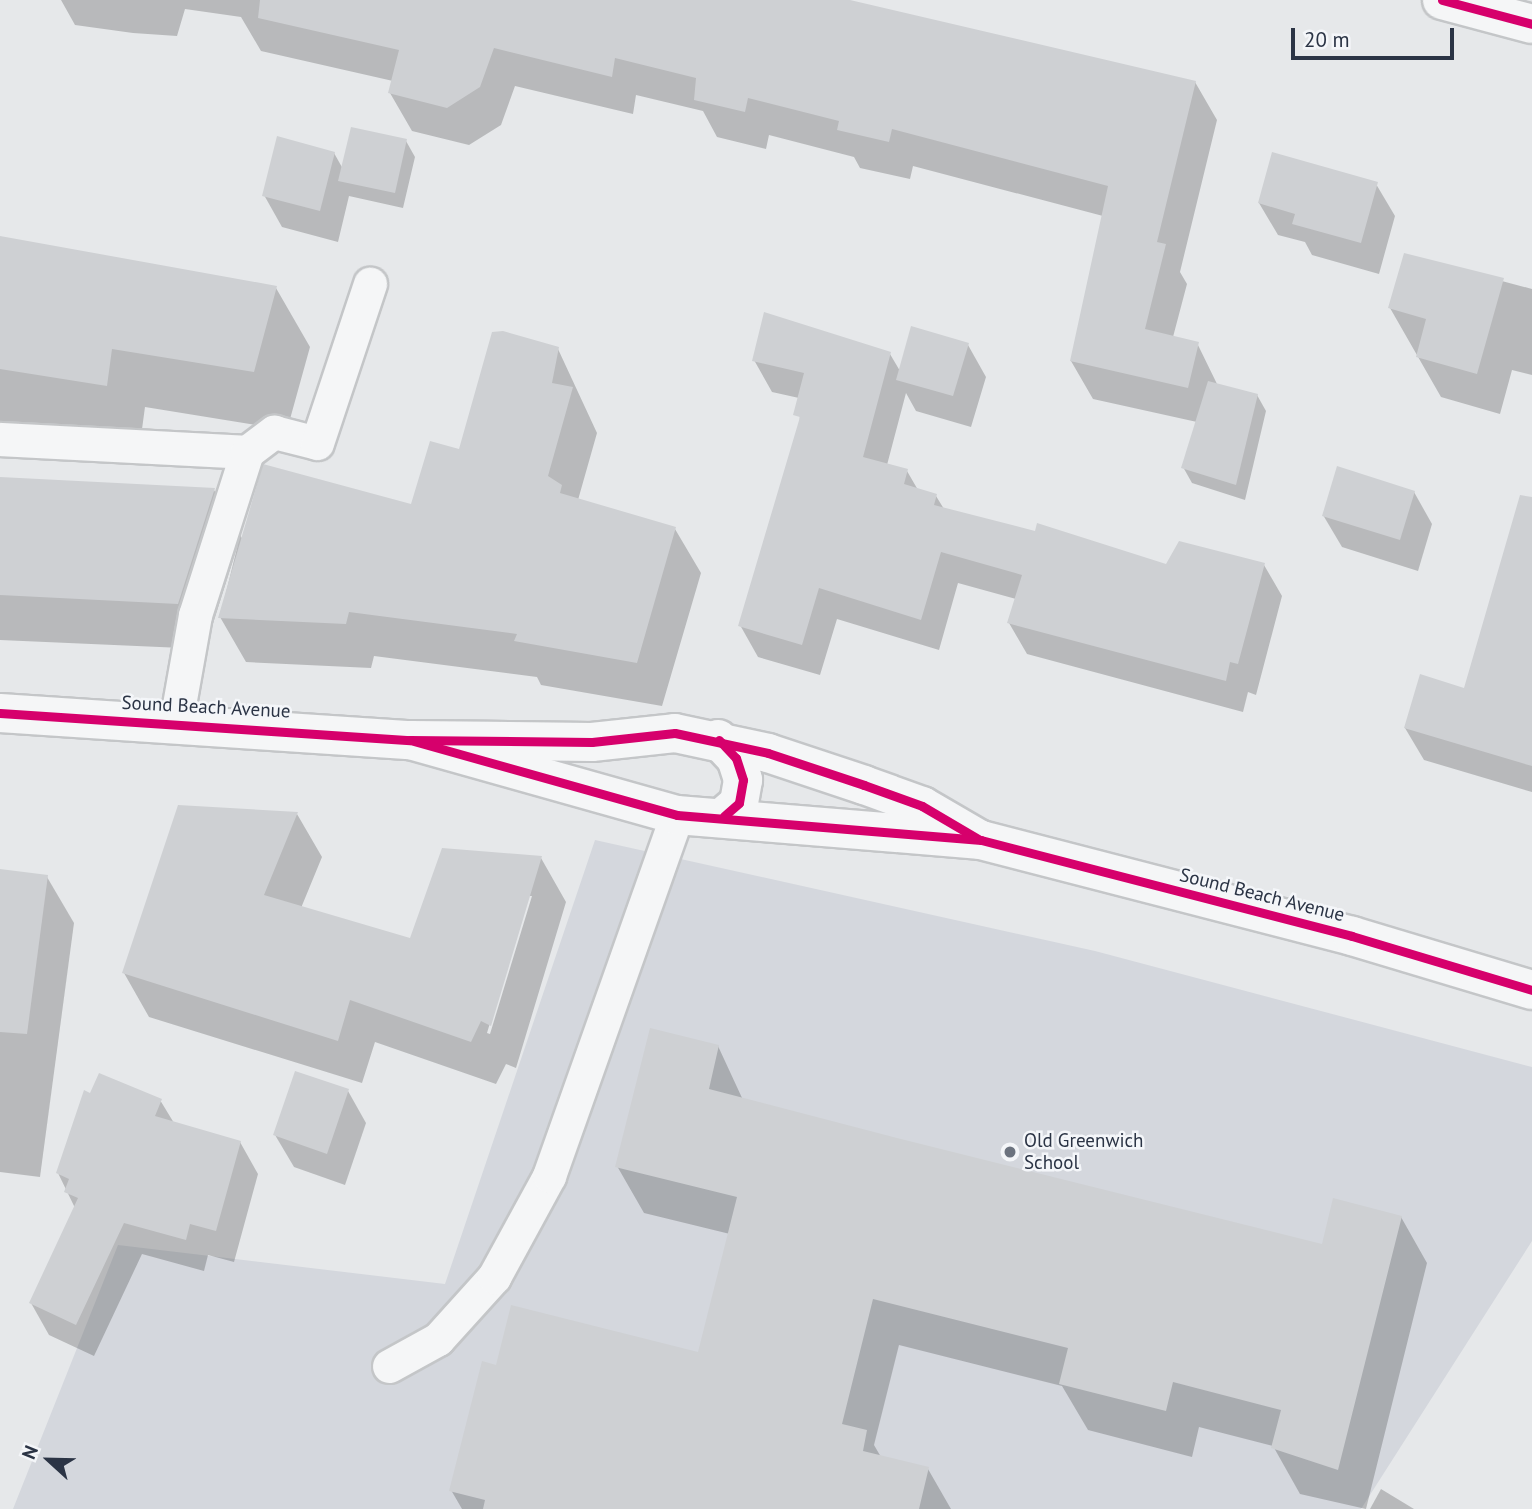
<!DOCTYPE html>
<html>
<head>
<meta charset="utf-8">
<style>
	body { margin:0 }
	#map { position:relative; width:1532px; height:1509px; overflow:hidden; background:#e6e8ea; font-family:"PT Sans",sans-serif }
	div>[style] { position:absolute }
	.built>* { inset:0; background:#d4d7dd }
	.shadow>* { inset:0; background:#0003 }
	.building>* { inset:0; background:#ced0d3 }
	.roads { filter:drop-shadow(2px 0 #c4c6c8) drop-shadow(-2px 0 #c4c6c8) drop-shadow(0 2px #c4c6c8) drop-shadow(0 -2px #c4c6c8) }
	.service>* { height:33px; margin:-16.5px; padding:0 16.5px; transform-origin:16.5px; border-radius:16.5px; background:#f5f6f7 }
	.minor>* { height:38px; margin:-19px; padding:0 19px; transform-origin:19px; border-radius:19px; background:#f5f6f7 }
	.cycleway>* { height:9px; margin:-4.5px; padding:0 4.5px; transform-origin:4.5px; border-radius:4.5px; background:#d6006c }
	.dots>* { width:19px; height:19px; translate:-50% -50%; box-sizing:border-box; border:4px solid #f4f6f9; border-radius:50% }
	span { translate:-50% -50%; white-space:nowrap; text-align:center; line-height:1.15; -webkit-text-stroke:5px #f4f6f9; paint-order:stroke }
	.street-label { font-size:19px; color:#2b3445 }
	.poi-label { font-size:19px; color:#2b3445 }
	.left { translate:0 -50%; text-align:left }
	.north { position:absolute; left:14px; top:1425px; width:70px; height:70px; -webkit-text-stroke:5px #f4f6f9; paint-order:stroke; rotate:292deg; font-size:19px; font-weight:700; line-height:28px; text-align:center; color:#2b3445 }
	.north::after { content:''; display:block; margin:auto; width:24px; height:32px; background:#2b3445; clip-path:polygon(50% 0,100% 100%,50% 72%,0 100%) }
	.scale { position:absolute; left:1291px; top:28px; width:163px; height:32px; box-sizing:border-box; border:4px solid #2b3445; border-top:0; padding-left:9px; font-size:21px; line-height:24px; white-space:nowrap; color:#2b3445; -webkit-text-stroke:5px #f4f6f9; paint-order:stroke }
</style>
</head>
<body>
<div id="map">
	<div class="built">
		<div style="clip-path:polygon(595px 840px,1095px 951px,1532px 1067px,1532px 1241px,1361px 1509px,13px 1509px,118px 1245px,445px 1284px)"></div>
	</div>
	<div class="shadow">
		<div style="clip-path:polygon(61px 0,821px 0,1195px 82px,1217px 120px,1180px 272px,1187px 284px,1173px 337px,1197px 343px,1218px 386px,1257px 395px,1266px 411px,1245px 500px,1192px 483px,1183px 467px,1197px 422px,1093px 399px,1071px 361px,1103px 216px,913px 166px,910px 179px,860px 168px,854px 157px,769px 135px,766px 149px,717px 137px,703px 111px,636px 95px,633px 114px,515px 86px,501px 125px,469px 145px,412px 131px,390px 93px,393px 81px,261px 51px,241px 17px,185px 9px,177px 36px,133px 33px,75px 25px)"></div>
		<div style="clip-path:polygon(406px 141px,415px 157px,403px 208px,349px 196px,338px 242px,282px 227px,264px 195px,334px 153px,343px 169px)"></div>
		<div style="clip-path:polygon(1376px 184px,1395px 216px,1379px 274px,1312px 255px,1305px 242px,1278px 235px,1259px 203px)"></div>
		<div style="clip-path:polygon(0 238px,276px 288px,310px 347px,287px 430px,145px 407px,140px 444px,0 422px)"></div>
		<div style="clip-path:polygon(1405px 255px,1532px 289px,1532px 375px,1512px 370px,1500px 414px,1441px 397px,1390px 308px)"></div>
		<div style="clip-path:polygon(968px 345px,986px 377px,971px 427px,916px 411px,906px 393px,887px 465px,907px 471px,918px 490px,936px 496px,944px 509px,1167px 566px,1264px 565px,1282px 596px,1256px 695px,1248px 692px,1243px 712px,1027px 654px,1009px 623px,1016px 599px,958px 583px,939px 650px,837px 619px,820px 675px,758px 657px,740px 625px,800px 423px,799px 398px,772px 392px,754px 360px,890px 354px,900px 371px)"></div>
		<div style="clip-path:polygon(558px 349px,597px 433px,578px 500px,675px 529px,701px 573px,662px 706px,541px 685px,537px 677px,374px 656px,371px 668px,246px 662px,220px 617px,238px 544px,205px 649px,0 640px,0 479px,214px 490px,243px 540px,412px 506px)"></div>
		<div style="clip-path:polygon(1414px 492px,1432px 524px,1418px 571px,1342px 547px,1323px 515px)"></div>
		<div style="clip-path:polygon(1532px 555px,1532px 792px,1424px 760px,1405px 728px,1465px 690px)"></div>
		<div style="clip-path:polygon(evenodd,297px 814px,322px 857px,301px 908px,411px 940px,541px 858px,566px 902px,516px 1068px,506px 1064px,496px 1084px,375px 1042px,362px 1083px,149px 1017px,124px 973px,297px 814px,528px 896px,532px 896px,490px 1034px,487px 1033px,528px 896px)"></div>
		<div style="clip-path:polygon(0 871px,47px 877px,74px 923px,40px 1177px,0 1172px)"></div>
		<div style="clip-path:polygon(718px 1046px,743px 1100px,1323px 1247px,1401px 1217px,1427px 1263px,1366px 1509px,1300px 1494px,1273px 1446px,1199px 1427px,1192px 1457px,1088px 1430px,1062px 1386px,899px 1345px,874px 1445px,881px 1457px,928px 1469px,951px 1509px,462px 1509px,451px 1490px,497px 1367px,700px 1354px,730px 1234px,644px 1213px,617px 1166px)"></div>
		<div style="clip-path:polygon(348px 1091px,366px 1123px,345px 1185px,294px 1167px,275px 1135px)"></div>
		<div style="clip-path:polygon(160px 1100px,174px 1123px,240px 1142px,258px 1174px,234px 1262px,208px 1255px,204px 1271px,142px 1254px,94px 1356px,49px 1335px,31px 1303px,75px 1208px,58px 1173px)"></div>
		<div style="clip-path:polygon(1381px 1489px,1414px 1509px,1370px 1509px)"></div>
	</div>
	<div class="building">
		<div style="clip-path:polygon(260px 0,850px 0,1196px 81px,1157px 242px,1166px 244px,1145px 329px,1199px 342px,1188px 388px,1070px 361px,1108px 186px,892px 129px,889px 142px,837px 130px,839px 121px,748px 98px,745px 112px,694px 100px,696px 78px,615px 58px,612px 77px,494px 48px,480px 87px,447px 108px,388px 93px,399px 50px,258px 18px)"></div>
		<div style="clip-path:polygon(351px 127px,407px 139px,395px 193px,338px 181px)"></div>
		<div style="clip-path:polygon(277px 136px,335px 152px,320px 211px,262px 196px)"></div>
		<div style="clip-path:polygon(1272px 152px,1378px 182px,1361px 243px,1292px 224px,1295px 214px,1258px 203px)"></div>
		<div style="clip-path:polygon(0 236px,277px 286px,254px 372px,112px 349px,107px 386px,0 369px)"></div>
		<div style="clip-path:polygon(1404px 253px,1504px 278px,1477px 374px,1416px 357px,1426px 319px,1388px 308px)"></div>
		<div style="clip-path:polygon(764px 312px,891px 352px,863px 457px,908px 469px,904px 484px,937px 494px,934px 505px,1035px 531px,1037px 523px,1166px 564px,1179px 541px,1265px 563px,1238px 664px,1230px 662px,1226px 681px,1007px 623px,1022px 575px,941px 552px,921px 620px,819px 588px,802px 645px,738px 626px,800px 417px,793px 415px,804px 373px,752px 361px)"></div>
		<div style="clip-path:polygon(911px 326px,969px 343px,953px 396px,896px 380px)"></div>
		<div style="clip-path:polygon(503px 331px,559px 347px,552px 383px,573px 387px,548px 476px,562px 485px,560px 493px,676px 527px,637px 663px,514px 641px,517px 634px,349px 612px,346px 624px,218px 618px,263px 464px,411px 504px,430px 441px,459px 449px,492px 332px)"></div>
		<div style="clip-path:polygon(1208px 381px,1258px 394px,1236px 485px,1181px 468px)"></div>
		<div style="clip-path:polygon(1337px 466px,1415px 491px,1400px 540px,1322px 516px)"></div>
		<div style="clip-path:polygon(0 477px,215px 488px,178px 604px,0 595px)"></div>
		<div style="clip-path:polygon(1520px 495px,1532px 497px,1532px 766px,1404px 728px,1420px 674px,1464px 688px)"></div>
		<div style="clip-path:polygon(178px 805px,298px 812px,264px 895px,410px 938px,442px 848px,542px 856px,491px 1026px,481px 1021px,471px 1042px,350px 1000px,338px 1041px,122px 973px)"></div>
		<div style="clip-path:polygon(0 869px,48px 875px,27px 1034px,0 1032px)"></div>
		<div style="clip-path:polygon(650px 1028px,719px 1045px,709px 1089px,897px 1138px,1322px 1244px,1333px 1198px,1402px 1216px,1338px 1470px,1271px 1448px,1281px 1410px,1173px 1382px,1166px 1411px,1059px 1384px,1068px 1348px,873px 1299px,842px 1424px,867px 1430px,863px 1451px,929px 1467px,919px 1509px,483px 1509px,485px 1500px,449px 1491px,482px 1361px,496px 1365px,511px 1305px,698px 1352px,737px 1197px,615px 1167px)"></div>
		<div style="clip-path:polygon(295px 1071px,349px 1089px,327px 1154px,273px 1135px)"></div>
		<div style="clip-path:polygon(99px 1073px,162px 1099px,155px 1116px,241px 1141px,216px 1231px,190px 1224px,186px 1240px,124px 1223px,76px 1325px,29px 1303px,78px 1198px,64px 1192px,69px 1179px,56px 1173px,84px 1090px,90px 1093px)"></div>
	</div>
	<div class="roads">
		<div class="service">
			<div style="left:0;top:439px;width:247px;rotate:3deg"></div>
			<div style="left:247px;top:452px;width:171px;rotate:107.7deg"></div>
			<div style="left:195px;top:615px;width:109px;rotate:100.1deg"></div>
			<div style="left:247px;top:452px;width:34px;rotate:-37deg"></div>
			<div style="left:274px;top:432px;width:44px;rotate:14.3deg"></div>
			<div style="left:317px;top:443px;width:168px;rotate:-71.6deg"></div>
			<div style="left:389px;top:1366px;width:56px;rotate:-28.9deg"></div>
			<div style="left:438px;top:1339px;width:84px;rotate:-47.9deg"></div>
			<div style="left:494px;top:1277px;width:115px;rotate:-61.4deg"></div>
			<div style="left:549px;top:1176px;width:383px;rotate:-70.5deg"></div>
		</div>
		<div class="minor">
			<div style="left:1442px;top:0;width:93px;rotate:14.9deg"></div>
			<div style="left:0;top:713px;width:411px;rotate:3.8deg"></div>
			<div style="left:410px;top:740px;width:182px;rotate:0.6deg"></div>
			<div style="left:592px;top:742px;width:83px;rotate:-6.2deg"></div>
			<div style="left:675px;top:733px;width:95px;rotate:12.1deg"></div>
			<div style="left:768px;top:753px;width:101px;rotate:18.4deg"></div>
			<div style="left:864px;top:785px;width:62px;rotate:19.9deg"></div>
			<div style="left:922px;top:806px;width:66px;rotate:30.1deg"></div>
			<div style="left:718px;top:739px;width:26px;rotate:47deg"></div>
			<div style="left:736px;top:758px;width:23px;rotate:72deg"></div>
			<div style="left:743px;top:780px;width:23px;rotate:100deg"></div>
			<div style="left:739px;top:803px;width:20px;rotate:139deg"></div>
			<div style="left:410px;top:740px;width:277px;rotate:15.7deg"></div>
			<div style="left:677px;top:815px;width:305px;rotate:4.7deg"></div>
			<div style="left:981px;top:840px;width:383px;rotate:14.5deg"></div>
			<div style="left:1352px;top:936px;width:188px;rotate:16.7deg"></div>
		</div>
	</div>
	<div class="cycleway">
		<div style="left:1442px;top:0;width:93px;rotate:14.9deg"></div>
		<div style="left:0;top:713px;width:411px;rotate:3.8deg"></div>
		<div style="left:410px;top:740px;width:182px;rotate:0.6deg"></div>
		<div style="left:592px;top:742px;width:83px;rotate:-6.2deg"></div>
		<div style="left:675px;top:733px;width:95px;rotate:12.1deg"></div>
		<div style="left:768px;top:753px;width:101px;rotate:18.4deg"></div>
		<div style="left:864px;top:785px;width:62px;rotate:19.9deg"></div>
		<div style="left:922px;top:806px;width:65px;rotate:30.5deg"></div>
		<div style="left:410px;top:740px;width:277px;rotate:15.7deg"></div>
		<div style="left:677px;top:815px;width:305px;rotate:4.7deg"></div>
		<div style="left:981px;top:840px;width:383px;rotate:14.5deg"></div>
		<div style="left:1352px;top:936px;width:188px;rotate:16.7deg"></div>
		<div style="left:719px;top:740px;width:25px;rotate:47deg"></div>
		<div style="left:736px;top:758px;width:23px;rotate:72deg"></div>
		<div style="left:743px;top:780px;width:23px;rotate:100deg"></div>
		<div style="left:739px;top:803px;width:20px;rotate:139deg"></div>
	</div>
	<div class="dots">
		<div style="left:1010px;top:1152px;background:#6c737f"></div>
	</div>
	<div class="street-label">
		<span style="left:206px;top:707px;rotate:3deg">Sound Beach Avenue</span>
		<span style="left:1262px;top:895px;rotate:14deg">Sound Beach Avenue</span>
	</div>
	<div class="poi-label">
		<span class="left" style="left:1024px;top:1152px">Old Greenwich<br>School</span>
	</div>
	<div class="north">N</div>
	<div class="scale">20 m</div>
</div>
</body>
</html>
